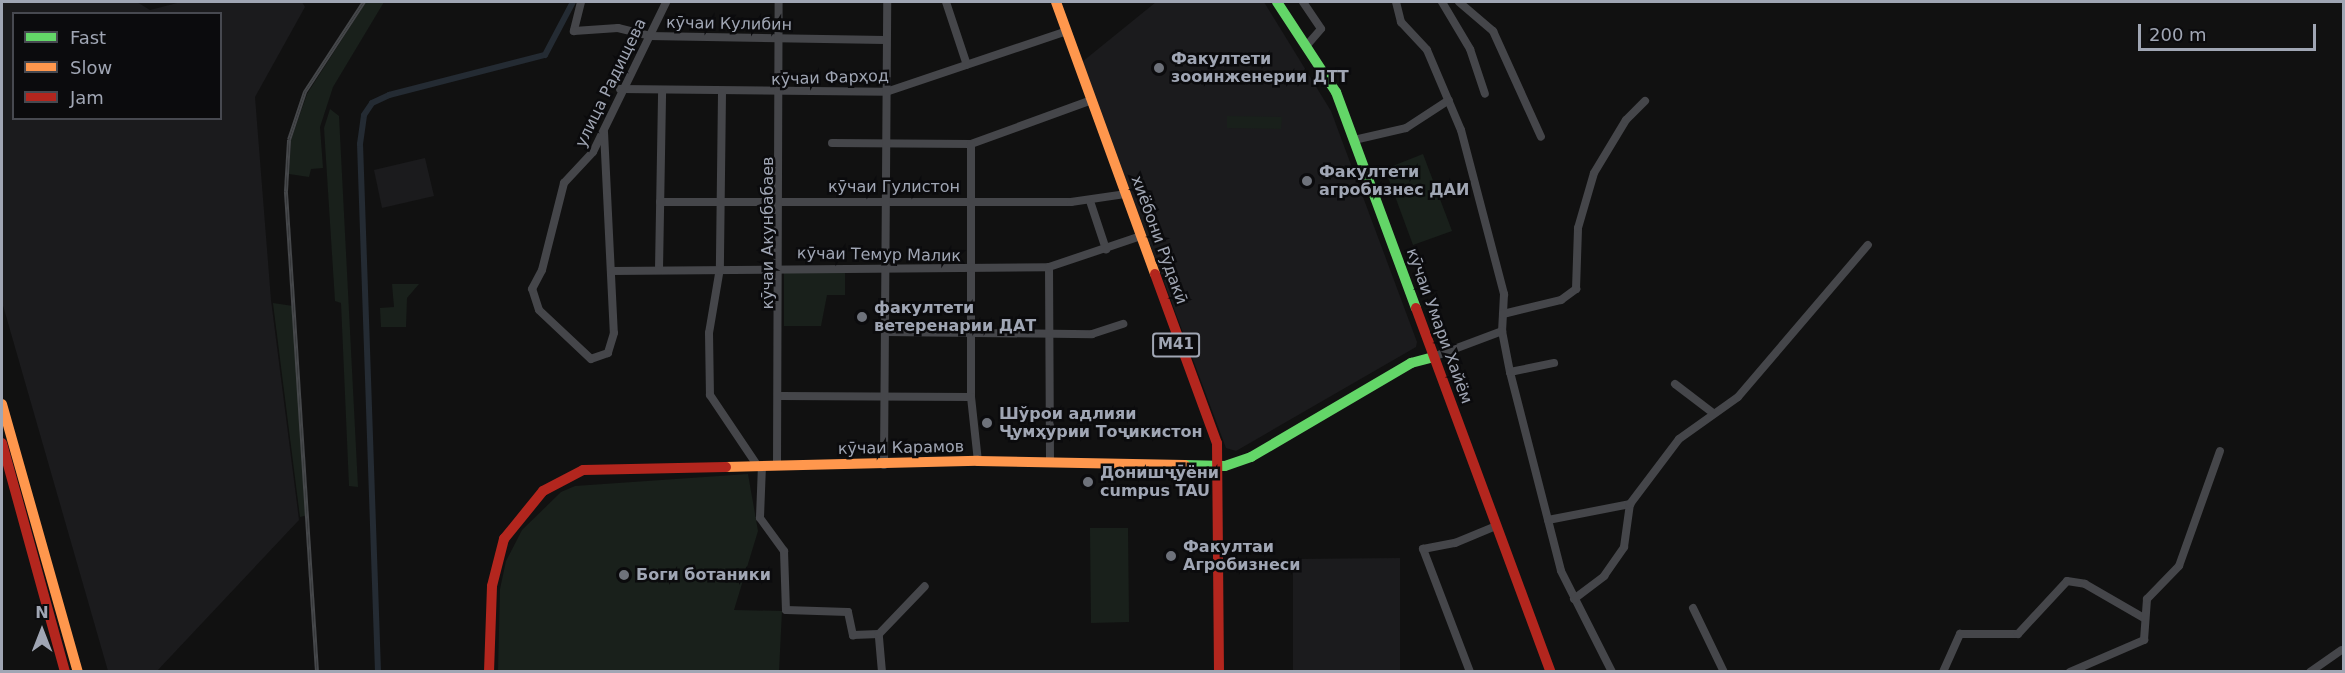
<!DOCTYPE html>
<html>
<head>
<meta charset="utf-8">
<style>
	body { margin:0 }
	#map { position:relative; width:2345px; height:673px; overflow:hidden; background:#111; font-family:"DejaVu Sans",sans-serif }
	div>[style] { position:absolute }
	.built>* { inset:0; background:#1b1b1d }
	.green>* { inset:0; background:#19201b }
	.canal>* { height:6px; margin:-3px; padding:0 3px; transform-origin:3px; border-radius:3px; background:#242b33 }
	.street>* { height:8px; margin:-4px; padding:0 4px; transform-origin:4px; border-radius:4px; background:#45464a }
	.fast>* { height:10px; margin:-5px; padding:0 5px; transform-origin:5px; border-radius:5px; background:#63d668 }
	.slow>* { height:10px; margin:-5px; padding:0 5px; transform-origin:5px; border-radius:5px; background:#ff974d }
	.jam>* { height:10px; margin:-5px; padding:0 5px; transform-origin:5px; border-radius:5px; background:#b3261e }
	.rail>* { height:4px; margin-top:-2px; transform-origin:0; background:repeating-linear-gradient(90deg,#0b0b0d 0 4.5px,#45474a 0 9px); box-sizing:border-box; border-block:2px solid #45474a }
	.dots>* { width:16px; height:16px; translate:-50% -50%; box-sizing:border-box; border:3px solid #0b0b0d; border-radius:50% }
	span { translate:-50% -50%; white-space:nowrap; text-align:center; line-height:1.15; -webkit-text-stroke:5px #0b0b0d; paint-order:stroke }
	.shield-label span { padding:2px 4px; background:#0b0b0d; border:2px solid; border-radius:4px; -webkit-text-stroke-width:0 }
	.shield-label { font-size:15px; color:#a0a6b4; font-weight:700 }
	.street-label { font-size:16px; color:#a0a6b4 }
	.poi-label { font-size:16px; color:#a0a6b4; font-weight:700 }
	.left { translate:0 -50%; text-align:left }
	.frame { position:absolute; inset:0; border:3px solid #a0a6b4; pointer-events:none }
	.legend { position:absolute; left:12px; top:12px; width:210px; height:108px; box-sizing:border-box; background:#0b0b0d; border:2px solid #474950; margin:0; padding:8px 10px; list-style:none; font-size:18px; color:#a0a6b4 }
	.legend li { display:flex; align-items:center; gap:12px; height:30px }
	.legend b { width:30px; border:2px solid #474950 }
	.north { position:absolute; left:12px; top:601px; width:60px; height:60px; -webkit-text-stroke:4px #0b0b0d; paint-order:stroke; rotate:0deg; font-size:16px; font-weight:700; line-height:24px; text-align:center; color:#a0a6b4 }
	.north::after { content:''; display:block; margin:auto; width:21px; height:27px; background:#a0a6b4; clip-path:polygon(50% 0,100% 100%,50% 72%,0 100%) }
	.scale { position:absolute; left:2138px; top:24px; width:178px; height:27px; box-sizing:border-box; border:3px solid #a0a6b4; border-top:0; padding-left:8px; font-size:18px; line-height:21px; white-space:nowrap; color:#a0a6b4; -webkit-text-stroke:4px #0b0b0d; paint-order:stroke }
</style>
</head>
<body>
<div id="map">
	<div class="built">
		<div style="clip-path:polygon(evenodd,2px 2px,137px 2px,150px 10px,181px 2px,302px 2px,305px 7px,255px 97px,271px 300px,299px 520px,157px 671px,108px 671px,2px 302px,2px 2px,14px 14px,220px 14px,220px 118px,14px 118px,14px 14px)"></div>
		<div style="clip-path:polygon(1156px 2px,1264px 2px,1331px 111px,1417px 342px,1416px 347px,1236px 451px,1226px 448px,1082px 62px)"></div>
		<div style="clip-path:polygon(425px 158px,434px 196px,382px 208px,374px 170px)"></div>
		<div style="clip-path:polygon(1400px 558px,1400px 671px,1293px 671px,1293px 559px)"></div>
	</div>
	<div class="green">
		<div style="clip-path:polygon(366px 2px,384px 2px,333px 87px,320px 127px,323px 168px,311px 169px,309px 177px,289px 174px,291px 140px,307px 94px)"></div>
		<div style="clip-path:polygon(330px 109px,339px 116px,358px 487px,349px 486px,341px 303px,335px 301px,324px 128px)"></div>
		<div style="clip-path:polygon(1227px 116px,1282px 117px,1281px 129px,1227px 128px)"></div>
		<div style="clip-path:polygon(1423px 154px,1452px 231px,1413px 245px,1385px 169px)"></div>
		<div style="clip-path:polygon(845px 267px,845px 295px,827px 295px,821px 326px,784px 326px,784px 268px)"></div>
		<div style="clip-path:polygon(392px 284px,419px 284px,407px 298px,406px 327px,381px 327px,380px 308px,394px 307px)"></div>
		<div style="clip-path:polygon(273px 303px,293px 306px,308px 515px,300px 517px)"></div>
		<div style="clip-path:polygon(748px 474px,758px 531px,734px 610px,782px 611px,779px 671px,498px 671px,500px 589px,506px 561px,522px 530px,561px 492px,575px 486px)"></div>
		<div style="clip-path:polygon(1090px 528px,1128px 528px,1129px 622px,1091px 623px)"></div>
	</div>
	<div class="canal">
		<div style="left:378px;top:672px;width:528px;rotate:-91.95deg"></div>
		<div style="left:360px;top:144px;width:29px;rotate:-82deg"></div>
		<div style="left:364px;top:115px;width:14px;rotate:-56deg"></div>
		<div style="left:372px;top:103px;width:19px;rotate:-25deg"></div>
		<div style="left:389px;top:95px;width:161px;rotate:-14.4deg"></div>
		<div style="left:545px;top:55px;width:60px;rotate:-62.2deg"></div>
	</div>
	<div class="street">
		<div style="left:581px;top:2px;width:30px;rotate:104deg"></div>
		<div style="left:574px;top:31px;width:44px;rotate:-3.9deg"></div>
		<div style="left:618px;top:28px;width:32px;rotate:14deg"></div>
		<div style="left:649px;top:36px;width:236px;rotate:1deg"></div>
		<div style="left:946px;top:2px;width:66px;rotate:71.6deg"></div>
		<div style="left:1303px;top:2px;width:32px;rotate:56deg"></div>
		<div style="left:1321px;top:29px;width:23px;rotate:131deg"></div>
		<div style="left:1396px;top:2px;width:21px;rotate:76deg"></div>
		<div style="left:1401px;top:22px;width:38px;rotate:47deg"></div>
		<div style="left:1427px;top:50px;width:87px;rotate:67deg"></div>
		<div style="left:1461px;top:130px;width:170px;rotate:75.3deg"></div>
		<div style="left:1504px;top:294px;width:37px;rotate:93deg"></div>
		<div style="left:1502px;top:331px;width:42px;rotate:79deg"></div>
		<div style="left:1510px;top:372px;width:205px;rotate:75.6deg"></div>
		<div style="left:1561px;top:571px;width:113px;rotate:63.2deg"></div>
		<div style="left:1442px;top:2px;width:55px;rotate:59.2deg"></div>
		<div style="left:1470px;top:49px;width:47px;rotate:71.6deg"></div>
		<div style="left:1459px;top:2px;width:45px;rotate:40.5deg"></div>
		<div style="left:1493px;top:31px;width:116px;rotate:65.6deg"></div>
		<div style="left:620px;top:89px;width:266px;rotate:0.6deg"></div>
		<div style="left:886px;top:92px;width:191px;rotate:-18.6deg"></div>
		<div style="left:722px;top:93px;width:175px;rotate:90.7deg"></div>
		<div style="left:720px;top:268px;width:66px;rotate:99.6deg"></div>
		<div style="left:709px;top:333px;width:62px;rotate:89.1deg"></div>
		<div style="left:710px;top:395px;width:84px;rotate:56.1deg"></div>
		<div style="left:604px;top:132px;width:201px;rotate:87.2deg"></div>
		<div style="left:614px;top:333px;width:21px;rotate:107deg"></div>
		<div style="left:608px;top:353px;width:18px;rotate:161deg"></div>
		<div style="left:591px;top:359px;width:71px;rotate:-136.7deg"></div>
		<div style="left:539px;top:310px;width:22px;rotate:-108deg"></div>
		<div style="left:532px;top:289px;width:21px;rotate:-62deg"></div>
		<div style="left:542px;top:270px;width:90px;rotate:-75.8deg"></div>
		<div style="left:564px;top:183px;width:42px;rotate:-46.9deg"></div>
		<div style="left:593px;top:152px;width:167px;rotate:-64deg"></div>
		<div style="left:1354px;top:140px;width:53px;rotate:-13deg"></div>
		<div style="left:1406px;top:128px;width:51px;rotate:-33.1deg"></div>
		<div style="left:832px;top:143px;width:139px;rotate:0.4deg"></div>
		<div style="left:971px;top:144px;width:129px;rotate:-20deg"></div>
		<div style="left:971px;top:144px;width:253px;rotate:90deg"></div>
		<div style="left:971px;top:397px;width:64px;rotate:83.8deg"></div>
		<div style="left:1090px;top:201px;width:51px;rotate:71.6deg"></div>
		<div style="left:660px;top:202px;width:411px"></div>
		<div style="left:1071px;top:202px;width:56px;rotate:-8.3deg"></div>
		<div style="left:1049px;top:267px;width:196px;rotate:89.7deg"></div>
		<div style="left:659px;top:269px;width:176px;rotate:-89deg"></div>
		<div style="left:611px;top:271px;width:438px;rotate:-0.5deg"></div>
		<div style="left:1049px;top:267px;width:97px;rotate:-18.6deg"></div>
		<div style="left:1503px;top:314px;width:60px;rotate:-13.6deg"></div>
		<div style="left:1561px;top:300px;width:19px;rotate:-36deg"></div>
		<div style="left:1576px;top:289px;width:61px;rotate:-88.1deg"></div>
		<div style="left:1578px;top:228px;width:57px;rotate:-73.8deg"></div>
		<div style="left:1594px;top:173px;width:62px;rotate:-58.9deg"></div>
		<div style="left:1626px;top:120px;width:27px;rotate:-45deg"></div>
		<div style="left:886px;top:332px;width:206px;rotate:0.6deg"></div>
		<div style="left:1092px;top:334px;width:33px;rotate:-18deg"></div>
		<div style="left:1433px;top:357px;width:74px;rotate:-20.6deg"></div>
		<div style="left:1510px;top:372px;width:45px;rotate:-11.6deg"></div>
		<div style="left:1675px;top:384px;width:48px;rotate:37.3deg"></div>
		<div style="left:781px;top:396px;width:190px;rotate:0.3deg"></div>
		<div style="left:777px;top:464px;width:462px;rotate:-89.8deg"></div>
		<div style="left:762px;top:465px;width:53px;rotate:92.2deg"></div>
		<div style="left:760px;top:518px;width:41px;rotate:54deg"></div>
		<div style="left:784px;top:551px;width:59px;rotate:88.1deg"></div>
		<div style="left:786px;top:610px;width:62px;rotate:1.8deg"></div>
		<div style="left:848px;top:612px;width:24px;rotate:78deg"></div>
		<div style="left:853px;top:635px;width:26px;rotate:-2deg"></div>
		<div style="left:884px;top:465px;width:463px;rotate:-89.6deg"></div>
		<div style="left:1548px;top:520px;width:84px;rotate:-11deg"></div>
		<div style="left:1574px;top:599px;width:38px;rotate:-37deg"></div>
		<div style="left:1604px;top:576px;width:35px;rotate:-55deg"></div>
		<div style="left:1624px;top:547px;width:43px;rotate:-82.1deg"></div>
		<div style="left:1630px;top:504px;width:81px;rotate:-53deg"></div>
		<div style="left:1679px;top:439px;width:72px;rotate:-35.4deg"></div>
		<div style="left:1738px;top:397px;width:200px;rotate:-49.5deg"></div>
		<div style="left:1693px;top:608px;width:71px;rotate:64.2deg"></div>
		<div style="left:882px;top:672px;width:38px;rotate:-95deg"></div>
		<div style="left:879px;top:634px;width:66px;rotate:-46.2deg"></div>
		<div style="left:1470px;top:672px;width:132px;rotate:-110.9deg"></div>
		<div style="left:1423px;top:549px;width:33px;rotate:-11deg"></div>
		<div style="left:1455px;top:543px;width:44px;rotate:-22.5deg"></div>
		<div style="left:1943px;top:672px;width:42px;rotate:-65.9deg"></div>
		<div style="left:1960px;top:634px;width:58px"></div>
		<div style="left:2018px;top:634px;width:72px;rotate:-47.2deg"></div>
		<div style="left:2067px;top:581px;width:18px;rotate:9deg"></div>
		<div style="left:2085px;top:584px;width:68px;rotate:30deg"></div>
		<div style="left:2070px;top:672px;width:81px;rotate:-23.4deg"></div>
		<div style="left:2144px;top:640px;width:41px;rotate:-85.8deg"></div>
		<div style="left:2147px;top:599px;width:46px;rotate:-45.9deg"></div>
		<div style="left:2179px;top:566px;width:122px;rotate:-70.4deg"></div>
		<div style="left:2310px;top:672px;width:38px;rotate:-35deg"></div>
	</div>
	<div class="fast">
		<div style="left:1277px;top:2px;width:108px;rotate:56.8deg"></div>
		<div style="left:1336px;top:92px;width:230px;rotate:69.7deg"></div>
		<div style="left:1185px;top:465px;width:40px;rotate:1.4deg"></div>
		<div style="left:1225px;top:466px;width:28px;rotate:-19deg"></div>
		<div style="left:1251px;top:457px;width:186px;rotate:-30.4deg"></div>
		<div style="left:1411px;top:363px;width:23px;rotate:-15deg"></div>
	</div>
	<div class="slow">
		<div style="left:1056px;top:2px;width:289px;rotate:70deg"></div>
		<div style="left:2px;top:404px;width:279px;rotate:74.2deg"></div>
		<div style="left:726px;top:467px;width:252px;rotate:-1.4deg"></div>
		<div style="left:978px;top:461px;width:207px;rotate:1.1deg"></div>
	</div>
	<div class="jam">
		<div style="left:1155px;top:274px;width:180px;rotate:69.9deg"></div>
		<div style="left:1217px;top:443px;width:229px;rotate:89.5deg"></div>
		<div style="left:1416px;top:308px;width:388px;rotate:69.7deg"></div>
		<div style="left:2px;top:443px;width:238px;rotate:74.6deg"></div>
		<div style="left:489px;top:672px;width:86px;rotate:-88deg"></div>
		<div style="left:492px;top:586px;width:49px;rotate:-75.7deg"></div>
		<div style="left:504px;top:539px;width:62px;rotate:-50.9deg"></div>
		<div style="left:543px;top:491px;width:45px;rotate:-27.7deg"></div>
		<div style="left:583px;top:470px;width:143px;rotate:-1.2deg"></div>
	</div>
	<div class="rail">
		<div style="left:317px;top:672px;width:482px;rotate:-93.7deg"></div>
		<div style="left:286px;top:191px;width:51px;rotate:-86.6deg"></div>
		<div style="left:289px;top:140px;width:51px;rotate:-71.6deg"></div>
		<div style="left:305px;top:92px;width:108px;rotate:-56.8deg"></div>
	</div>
	<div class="dots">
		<div style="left:1159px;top:68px;background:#6e727b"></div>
		<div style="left:1307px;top:181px;background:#6e727b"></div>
		<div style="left:862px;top:317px;background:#6e727b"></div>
		<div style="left:987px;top:423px;background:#6e727b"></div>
		<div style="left:1088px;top:482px;background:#6e727b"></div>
		<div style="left:1171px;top:556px;background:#6e727b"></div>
		<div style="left:624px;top:575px;background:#6e727b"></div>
	</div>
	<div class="shield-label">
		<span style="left:1176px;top:345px">M41</span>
	</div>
	<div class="street-label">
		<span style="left:729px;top:24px;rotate:1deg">кӯчаи Кулибин</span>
		<span style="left:830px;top:78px;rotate:-2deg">кӯчаи Фарҳод</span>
		<span style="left:611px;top:83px;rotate:-64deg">улица Радищева</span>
		<span style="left:894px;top:187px">кӯчаи Гулистон</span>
		<span style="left:768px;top:233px;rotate:-90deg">кӯчаи Акунбабаев</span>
		<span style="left:1159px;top:240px;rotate:70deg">хиёбони Рӯдакӣ</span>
		<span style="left:879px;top:255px;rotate:1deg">кӯчаи Темур Малик</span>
		<span style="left:1439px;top:326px;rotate:70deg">кӯчаи Умари Хайём</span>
		<span style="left:901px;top:448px;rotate:-1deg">кӯчаи Карамов</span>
	</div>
	<div class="poi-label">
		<span class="left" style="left:1171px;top:68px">Факултети<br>зооинженерии ДТТ</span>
		<span class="left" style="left:1319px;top:181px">Факултети<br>агробизнес ДАИ</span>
		<span class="left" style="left:874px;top:317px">факултети<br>ветеренарии ДАТ</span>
		<span class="left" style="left:999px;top:423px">Шўрои адлияи<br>Ҷумҳурии Тоҷикистон</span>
		<span class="left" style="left:1100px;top:482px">Донишҷӯёни<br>cumpus TAU</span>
		<span class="left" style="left:1183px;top:556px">Факултаи<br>Агробизнеси</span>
		<span class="left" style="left:636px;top:575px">Боги ботаники</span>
	</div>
	<div class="frame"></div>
	<ul class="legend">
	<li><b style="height:8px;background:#63d668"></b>Fast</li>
	<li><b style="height:8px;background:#ff974d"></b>Slow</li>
	<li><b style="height:8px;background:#b3261e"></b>Jam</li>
	</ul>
	<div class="north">N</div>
	<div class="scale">200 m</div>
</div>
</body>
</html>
